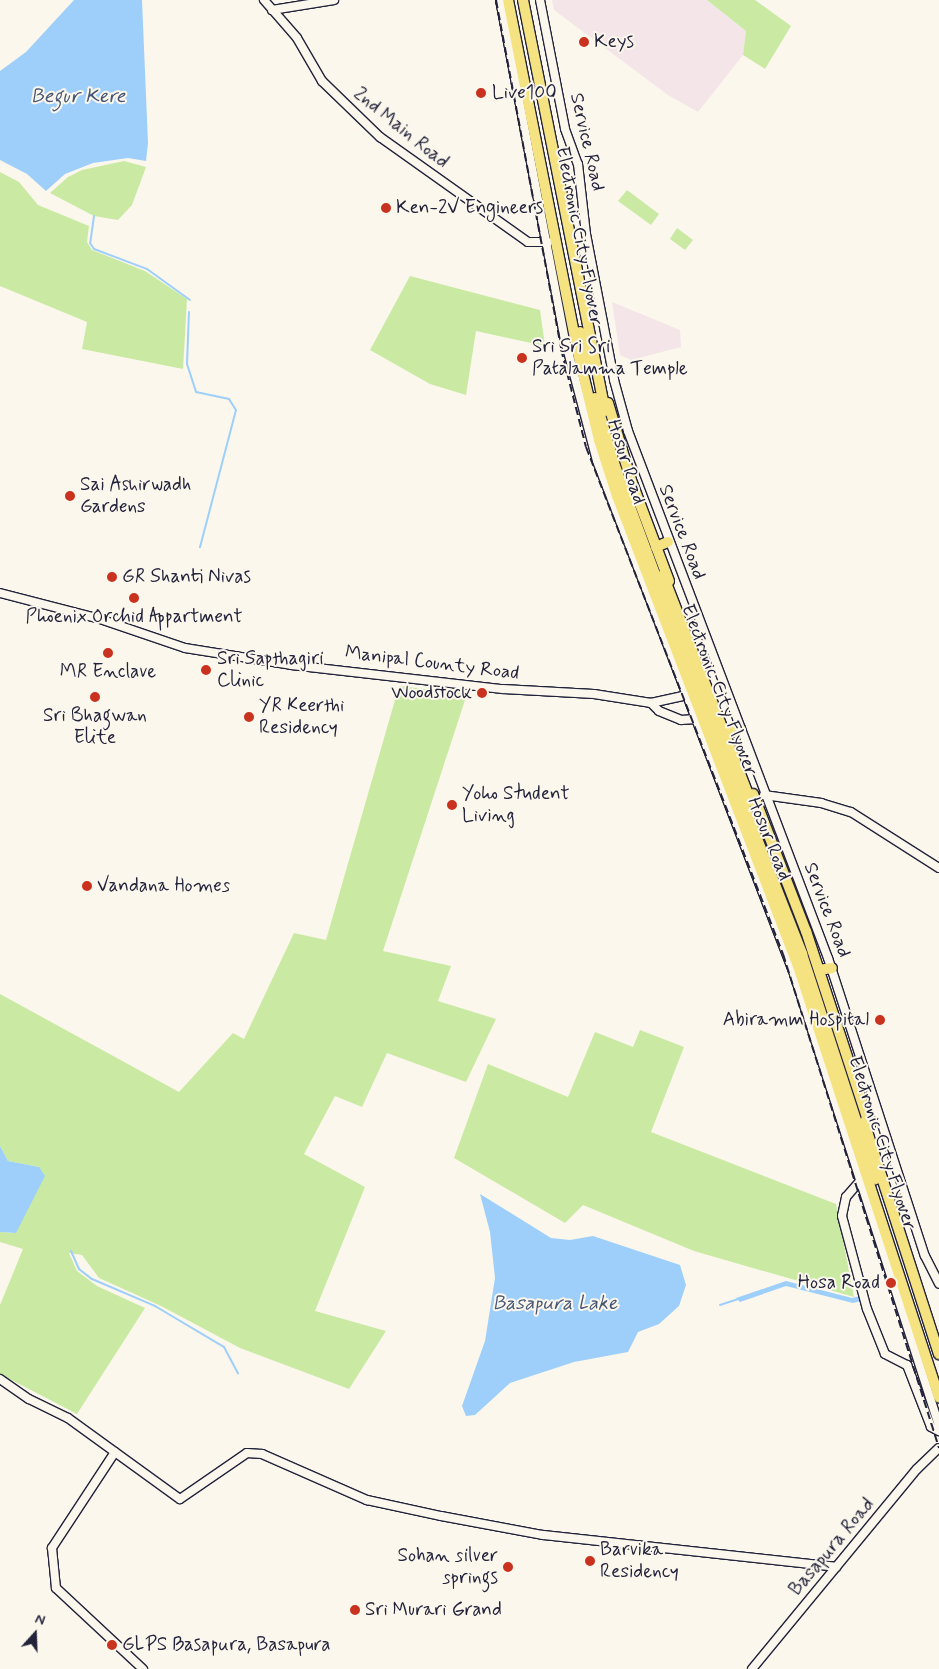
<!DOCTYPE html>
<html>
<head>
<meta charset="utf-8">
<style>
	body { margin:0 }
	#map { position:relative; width:939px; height:1669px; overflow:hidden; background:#fbf7ec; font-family:Mynerve,sans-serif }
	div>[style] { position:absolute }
	.built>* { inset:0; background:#f4e5e9 }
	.green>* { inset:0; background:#caeaa3 }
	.water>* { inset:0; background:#9ecffb }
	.stream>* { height:2px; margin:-1px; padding:0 1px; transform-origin:1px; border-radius:1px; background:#9ecffb }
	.roads { filter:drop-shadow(1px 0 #22223b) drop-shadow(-1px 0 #22223b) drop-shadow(0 1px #22223b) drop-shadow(0 -1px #22223b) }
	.secondary>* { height:8px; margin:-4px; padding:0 4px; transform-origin:4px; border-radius:4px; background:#fbf7ec }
	.highway>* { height:10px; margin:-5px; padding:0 5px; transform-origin:5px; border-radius:5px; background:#f5e382 }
	.rail>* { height:2px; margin-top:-1px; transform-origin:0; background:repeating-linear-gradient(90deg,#22223b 0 8px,transparent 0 12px) }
	.dots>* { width:14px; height:14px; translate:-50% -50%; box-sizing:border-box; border:2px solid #fbf7ec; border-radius:50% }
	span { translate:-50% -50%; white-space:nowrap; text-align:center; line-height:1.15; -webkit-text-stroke:4px #fbf7ec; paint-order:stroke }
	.poi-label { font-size:19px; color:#22223b }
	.left { translate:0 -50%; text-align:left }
	.right { translate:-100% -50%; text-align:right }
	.street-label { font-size:19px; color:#22223b }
	.water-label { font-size:20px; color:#475675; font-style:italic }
	.north { position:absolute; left:10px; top:1609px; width:50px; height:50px; -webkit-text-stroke:4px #fbf7ec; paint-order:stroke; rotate:20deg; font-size:14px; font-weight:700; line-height:20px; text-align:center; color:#22223b }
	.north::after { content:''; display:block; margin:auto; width:18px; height:22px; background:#22223b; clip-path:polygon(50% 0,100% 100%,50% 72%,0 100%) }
</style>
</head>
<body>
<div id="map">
	<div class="built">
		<div style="clip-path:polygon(552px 0,707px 0,746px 31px,743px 55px,698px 112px,668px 95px,554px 10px)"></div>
		<div style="clip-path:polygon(612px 302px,680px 330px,681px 347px,631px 360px,620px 355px)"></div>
	</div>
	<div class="green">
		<div style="clip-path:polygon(707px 0,755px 0,791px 26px,765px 69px,743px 55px,746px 31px)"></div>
		<div style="clip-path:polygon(124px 161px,146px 167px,132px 205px,118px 220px,94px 216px,50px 193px,68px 177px,82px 170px)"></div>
		<div style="clip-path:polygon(0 172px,19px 182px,38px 205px,89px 226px,87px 242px,92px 250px,145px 271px,187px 299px,183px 369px,82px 349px,87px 322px,0 286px)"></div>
		<div style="clip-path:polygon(627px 190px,659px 214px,651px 225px,618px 201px)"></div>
		<div style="clip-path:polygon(677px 228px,693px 240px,685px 250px,670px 239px)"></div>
		<div style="clip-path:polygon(410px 276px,540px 310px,545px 346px,476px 331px,466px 395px,430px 384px,370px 350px)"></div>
		<div style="clip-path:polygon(399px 686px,467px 694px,383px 951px,451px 966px,438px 1001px,496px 1019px,466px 1082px,387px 1053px,362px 1107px,335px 1096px,304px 1154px,365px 1187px,315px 1311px,386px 1331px,349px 1389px,240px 1348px,161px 1306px,99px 1278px,82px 1255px,69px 1253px,77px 1271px,97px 1286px,145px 1308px,77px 1414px,0 1374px,0 1305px,23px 1249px,0 1242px,0 1232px,16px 1233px,39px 1167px,8px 1161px,0 1146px,0 994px,179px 1092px,233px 1033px,244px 1039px,294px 933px,326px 940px)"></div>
		<div style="clip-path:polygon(640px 1030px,684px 1047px,651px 1132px,836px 1204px,854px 1297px,694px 1251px,583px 1205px,565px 1223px,454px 1158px,488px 1064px,568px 1097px,595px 1032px,633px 1047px)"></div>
	</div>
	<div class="water">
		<div style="clip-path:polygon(74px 0,142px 0,148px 143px,146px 161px,128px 158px,93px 163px,65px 174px,46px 191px,27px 174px,0 160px,0 71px,26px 52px)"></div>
		<div style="clip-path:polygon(0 1146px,8px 1161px,39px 1167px,45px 1176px,16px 1233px,0 1232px)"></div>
		<div style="clip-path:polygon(480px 1194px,551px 1238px,570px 1240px,593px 1236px,680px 1265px,686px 1285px,679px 1306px,659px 1324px,638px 1332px,628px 1352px,574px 1362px,510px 1383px,475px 1415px,466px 1416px,462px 1406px,485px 1341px,495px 1278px,490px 1232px)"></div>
		<div style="clip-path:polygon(786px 1281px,852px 1298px,860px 1296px,861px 1301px,853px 1303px,786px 1286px,740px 1302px,736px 1298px)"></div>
	</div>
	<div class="stream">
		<div style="left:94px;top:216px;width:27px;rotate:98deg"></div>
		<div style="left:90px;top:243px;width:7px;rotate:56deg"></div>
		<div style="left:94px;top:249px;width:57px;rotate:20.7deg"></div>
		<div style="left:147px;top:269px;width:53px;rotate:35.8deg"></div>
		<div style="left:189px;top:312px;width:52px;rotate:92.2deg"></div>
		<div style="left:187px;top:364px;width:29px;rotate:72deg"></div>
		<div style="left:196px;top:392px;width:34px;rotate:12deg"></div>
		<div style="left:229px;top:399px;width:13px;rotate:58deg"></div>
		<div style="left:236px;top:410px;width:142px;rotate:104.7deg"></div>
		<div style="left:71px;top:1251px;width:20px;rotate:66deg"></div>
		<div style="left:79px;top:1269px;width:16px;rotate:38deg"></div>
		<div style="left:92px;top:1279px;width:69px;rotate:23.2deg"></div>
		<div style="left:155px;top:1306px;width:80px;rotate:30.7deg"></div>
		<div style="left:224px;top:1347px;width:30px;rotate:62deg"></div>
		<div style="left:720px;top:1305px;width:20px;rotate:-18deg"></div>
	</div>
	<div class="roads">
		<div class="secondary">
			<div style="left:264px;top:0;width:50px;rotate:49deg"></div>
			<div style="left:297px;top:38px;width:50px;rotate:59.8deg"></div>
			<div style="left:322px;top:81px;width:81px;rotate:44deg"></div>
			<div style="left:380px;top:137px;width:181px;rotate:35.4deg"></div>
			<div style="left:528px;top:242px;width:20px"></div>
			<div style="left:500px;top:0;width:346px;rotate:79.2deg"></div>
			<div style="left:565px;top:340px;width:125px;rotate:75.2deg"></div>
			<div style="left:597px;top:461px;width:550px;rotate:68.99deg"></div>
			<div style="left:794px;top:974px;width:475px;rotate:72.2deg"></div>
			<div style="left:540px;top:0;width:131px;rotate:79deg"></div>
			<div style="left:565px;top:129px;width:37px;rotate:70deg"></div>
			<div style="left:578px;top:164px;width:70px;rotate:83.5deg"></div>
			<div style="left:586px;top:234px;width:149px;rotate:79.1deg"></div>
			<div style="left:614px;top:380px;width:53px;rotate:74.6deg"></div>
			<div style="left:628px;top:431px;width:564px;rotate:69.22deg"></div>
			<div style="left:828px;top:958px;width:313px;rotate:72deg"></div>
			<div style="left:925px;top:1256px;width:31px;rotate:63deg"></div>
			<div style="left:272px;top:10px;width:63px;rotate:-9.2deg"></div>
			<div style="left:0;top:593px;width:100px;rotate:14.5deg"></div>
			<div style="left:97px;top:618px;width:93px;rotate:18.8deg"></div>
			<div style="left:185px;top:648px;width:107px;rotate:9.1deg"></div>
			<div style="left:291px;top:665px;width:213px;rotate:6.5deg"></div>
			<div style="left:503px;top:689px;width:91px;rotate:3.1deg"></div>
			<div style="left:594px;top:694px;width:58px;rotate:9deg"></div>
			<div style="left:651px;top:703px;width:42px;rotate:-12.4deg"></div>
			<div style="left:651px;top:703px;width:11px;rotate:45deg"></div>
			<div style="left:659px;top:711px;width:24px;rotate:22deg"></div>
			<div style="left:681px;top:720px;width:15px;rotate:-4deg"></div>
			<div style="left:764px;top:795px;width:58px;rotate:8deg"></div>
			<div style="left:821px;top:803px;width:31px;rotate:17deg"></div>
			<div style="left:851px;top:812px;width:104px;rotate:32.5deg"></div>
			<div style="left:860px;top:1181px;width:21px;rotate:131deg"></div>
			<div style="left:846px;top:1197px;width:19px;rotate:102deg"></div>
			<div style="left:842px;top:1216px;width:96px;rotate:75deg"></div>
			<div style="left:867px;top:1309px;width:48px;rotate:68.2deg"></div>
			<div style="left:885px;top:1354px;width:25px;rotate:27deg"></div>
			<div style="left:907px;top:1365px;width:66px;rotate:68.8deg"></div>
			<div style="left:931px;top:1427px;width:9px;rotate:27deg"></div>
			<div style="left:0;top:1379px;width:35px;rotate:35deg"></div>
			<div style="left:29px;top:1399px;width:43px;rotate:26deg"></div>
			<div style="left:68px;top:1418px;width:138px;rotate:35.9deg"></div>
			<div style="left:180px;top:1499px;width:81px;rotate:-34.5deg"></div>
			<div style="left:247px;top:1453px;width:15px;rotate:4deg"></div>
			<div style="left:262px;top:1454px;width:115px;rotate:23.7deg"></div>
			<div style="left:367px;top:1500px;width:76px;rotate:12.2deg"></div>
			<div style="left:441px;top:1516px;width:104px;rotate:10.6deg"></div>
			<div style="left:543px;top:1535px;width:295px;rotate:6.2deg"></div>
			<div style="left:115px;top:1452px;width:115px;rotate:123.3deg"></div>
			<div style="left:52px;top:1548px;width:40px;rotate:84.3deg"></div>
			<div style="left:56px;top:1588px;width:119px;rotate:43deg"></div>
			<div style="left:752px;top:1669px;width:259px;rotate:-50.5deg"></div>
			<div style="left:917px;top:1469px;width:30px;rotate:-44deg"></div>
		</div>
		<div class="highway">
			<div style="left:508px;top:0;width:356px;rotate:78.8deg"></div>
			<div style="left:577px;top:349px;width:94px;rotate:76.4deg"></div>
			<div style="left:599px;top:440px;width:59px;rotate:72.2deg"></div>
			<div style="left:617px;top:496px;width:504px;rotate:68.94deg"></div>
			<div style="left:798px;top:966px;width:454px;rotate:71.9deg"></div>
			<div style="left:523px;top:0;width:419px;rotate:78.7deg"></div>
			<div style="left:580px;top:332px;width:36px;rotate:77deg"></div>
			<div style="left:595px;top:398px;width:71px;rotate:73.6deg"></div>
			<div style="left:615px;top:466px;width:188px;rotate:69.7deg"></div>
			<div style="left:680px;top:642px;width:335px;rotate:68.6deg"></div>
			<div style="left:802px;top:954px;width:237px;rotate:72deg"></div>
			<div style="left:608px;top:403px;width:80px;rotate:73.4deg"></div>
			<div style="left:631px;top:480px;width:108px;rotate:69.4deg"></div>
			<div style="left:656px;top:547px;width:13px;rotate:-23deg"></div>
			<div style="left:663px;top:575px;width:243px;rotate:68.8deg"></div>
			<div style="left:729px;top:733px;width:12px;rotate:-20deg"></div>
			<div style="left:753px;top:794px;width:147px;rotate:68.9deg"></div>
			<div style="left:806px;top:931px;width:206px;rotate:71.9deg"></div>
			<div style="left:819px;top:970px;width:13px;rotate:-9deg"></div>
			<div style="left:864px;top:1122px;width:244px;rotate:72.1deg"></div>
		</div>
	</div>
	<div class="rail">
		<div style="left:496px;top:0;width:355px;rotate:79.4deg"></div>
		<div style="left:561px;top:349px;width:101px;rotate:75.7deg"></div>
		<div style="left:586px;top:447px;width:544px;rotate:68.77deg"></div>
		<div style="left:783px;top:954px;width:518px;rotate:72.47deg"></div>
	</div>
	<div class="dots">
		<div style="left:584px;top:42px;background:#c8321e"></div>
		<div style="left:481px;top:93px;background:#c8321e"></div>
		<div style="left:386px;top:208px;background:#c8321e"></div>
		<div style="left:522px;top:358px;background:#c8321e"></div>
		<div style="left:70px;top:496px;background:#c8321e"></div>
		<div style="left:112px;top:577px;background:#c8321e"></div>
		<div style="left:134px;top:598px;background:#c8321e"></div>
		<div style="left:108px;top:653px;background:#c8321e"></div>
		<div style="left:206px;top:670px;background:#c8321e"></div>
		<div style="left:482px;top:693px;background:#c8321e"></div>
		<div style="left:95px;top:697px;background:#c8321e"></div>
		<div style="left:249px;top:717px;background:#c8321e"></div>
		<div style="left:452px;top:805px;background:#c8321e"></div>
		<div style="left:87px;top:886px;background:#c8321e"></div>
		<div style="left:880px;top:1020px;background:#c8321e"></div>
		<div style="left:891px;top:1283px;background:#c8321e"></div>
		<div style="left:590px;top:1561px;background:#c8321e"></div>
		<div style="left:508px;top:1567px;background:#c8321e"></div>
		<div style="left:355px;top:1610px;background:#c8321e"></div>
		<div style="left:112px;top:1645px;background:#c8321e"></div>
	</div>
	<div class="poi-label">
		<span class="left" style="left:594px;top:42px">Keys</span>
		<span class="left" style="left:492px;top:93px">Live100</span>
		<span class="left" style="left:396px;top:208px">Ken-2V Engineers</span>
		<span class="left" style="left:532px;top:358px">Sri Sri Sri<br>Patalamma Temple</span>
		<span class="left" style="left:80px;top:496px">Sai Ashirwadh<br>Gardens</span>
		<span class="left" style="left:122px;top:577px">GR Shanti Nivas</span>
		<span style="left:134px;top:617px">Phoenix Orchid Appartment</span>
		<span class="left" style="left:217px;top:670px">Sri Sapthagiri<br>Clinic</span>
		<span style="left:108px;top:672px">MR Enclave</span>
		<span class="right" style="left:472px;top:693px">Woodstock</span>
		<span class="left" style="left:259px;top:717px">YR Keerthi<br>Residency</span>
		<span style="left:95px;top:727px">Sri Bhagwan<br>Elite</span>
		<span class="left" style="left:462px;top:805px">Yoho Student<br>Living</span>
		<span class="left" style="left:97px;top:886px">Vandana Homes</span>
		<span class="right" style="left:869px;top:1020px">Abiramm Hospital</span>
		<span class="right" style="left:880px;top:1283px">Hosa Road</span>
		<span class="left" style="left:600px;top:1561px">Barvika<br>Residency</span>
		<span class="right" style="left:498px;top:1567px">Sohan silver<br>springs</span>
		<span class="left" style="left:365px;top:1610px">Sri Murari Grand</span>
		<span class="left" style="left:122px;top:1645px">GLPS Basapura, Basapura</span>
	</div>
	<div class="street-label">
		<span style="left:401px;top:128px;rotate:39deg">2nd Main Road</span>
		<span style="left:587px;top:142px;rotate:77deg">Service Road</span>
		<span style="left:579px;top:236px;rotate:79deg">Electronic City Flyover</span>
		<span style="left:626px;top:462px;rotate:72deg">Hosur Road</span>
		<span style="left:682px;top:532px;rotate:69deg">Service Road</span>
		<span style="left:432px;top:663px;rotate:7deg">Manipal County Road</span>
		<span style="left:719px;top:690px;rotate:69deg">Electronic City Flyover</span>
		<span style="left:769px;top:839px;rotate:68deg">Hosur Road</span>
		<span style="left:827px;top:910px;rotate:69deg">Service Road</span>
		<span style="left:882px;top:1143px;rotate:72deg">Electronic City Flyover</span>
		<span style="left:832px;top:1547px;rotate:-50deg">Basapura Road</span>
	</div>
	<div class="water-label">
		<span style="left:78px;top:96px">Begur Kere</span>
		<span style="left:555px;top:1303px">Basapura Lake</span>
	</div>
	<div class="north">N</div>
</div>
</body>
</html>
